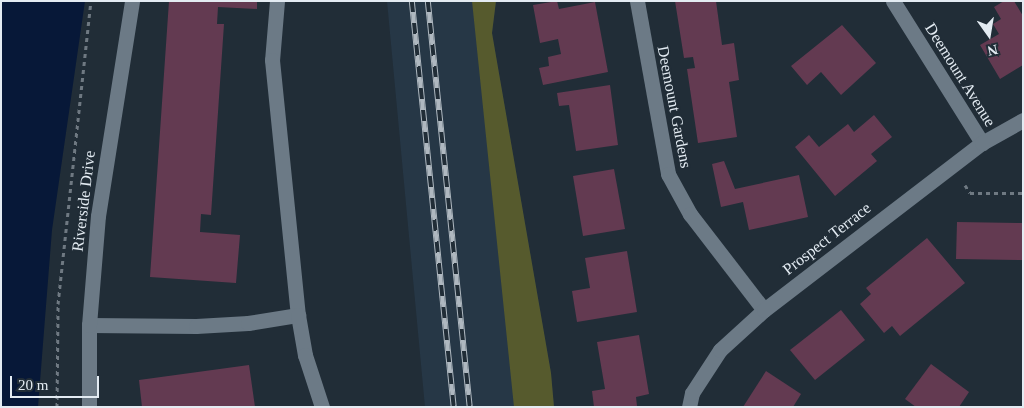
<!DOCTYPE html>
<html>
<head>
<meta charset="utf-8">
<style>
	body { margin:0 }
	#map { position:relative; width:1024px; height:408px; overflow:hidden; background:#212d37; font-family:"Times New Roman",serif }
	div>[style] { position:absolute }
	.built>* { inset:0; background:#263746 }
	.forest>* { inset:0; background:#565a2d }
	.water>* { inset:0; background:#071838 }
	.building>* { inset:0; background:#633a51 }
	.path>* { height:3px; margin-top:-1.5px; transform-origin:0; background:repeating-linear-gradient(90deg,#6f7982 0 4px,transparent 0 8px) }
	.lane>* { height:15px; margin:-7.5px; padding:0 7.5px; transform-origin:7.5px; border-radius:7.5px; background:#6c7a86 }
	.street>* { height:15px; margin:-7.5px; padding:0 7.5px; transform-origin:7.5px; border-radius:7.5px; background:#6c7a86 }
	.secondary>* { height:15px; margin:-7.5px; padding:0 7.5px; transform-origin:7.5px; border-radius:7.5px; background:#6c7a86 }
	.rail>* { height:5.5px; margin-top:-2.75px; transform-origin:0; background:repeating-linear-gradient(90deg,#212d37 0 11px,#afb8c0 0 22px); box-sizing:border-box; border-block:1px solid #afb8c0 }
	span { translate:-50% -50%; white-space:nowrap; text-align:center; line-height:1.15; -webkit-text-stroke:4px #212d37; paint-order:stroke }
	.street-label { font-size:16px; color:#e3ebf2 }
	.frame { position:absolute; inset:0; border:2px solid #e3ebf2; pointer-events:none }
	.north { position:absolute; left:964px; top:10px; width:50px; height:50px; -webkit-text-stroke:4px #212d37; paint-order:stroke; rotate:167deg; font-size:14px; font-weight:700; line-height:20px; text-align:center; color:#e3ebf2 }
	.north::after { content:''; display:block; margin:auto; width:18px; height:22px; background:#e3ebf2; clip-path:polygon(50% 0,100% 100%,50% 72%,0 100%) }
	.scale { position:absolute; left:10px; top:376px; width:89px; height:22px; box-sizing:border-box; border:2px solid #e3ebf2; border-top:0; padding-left:6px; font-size:15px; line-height:18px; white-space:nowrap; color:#e3ebf2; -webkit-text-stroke:4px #212d37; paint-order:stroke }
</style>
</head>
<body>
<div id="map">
	<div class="built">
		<div style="clip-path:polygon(387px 1px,496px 1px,492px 33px,551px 373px,554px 407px,425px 407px)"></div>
	</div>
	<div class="forest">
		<div style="clip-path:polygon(472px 1px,496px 1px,492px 33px,551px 373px,554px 407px,514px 407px)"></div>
	</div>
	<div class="water">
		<div style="clip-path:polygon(1px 1px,85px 1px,52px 230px,38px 407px,1px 407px)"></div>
	</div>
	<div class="building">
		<div style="clip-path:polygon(169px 1px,257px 1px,257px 9px,218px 7px,217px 24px,224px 24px,211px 215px,201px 214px,200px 232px,240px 235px,236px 283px,150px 277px)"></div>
		<div style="clip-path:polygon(557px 1px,559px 9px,595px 2px,608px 72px,543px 85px,539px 68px,549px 66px,548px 57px,561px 54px,558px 39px,540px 43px,533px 5px)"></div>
		<div style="clip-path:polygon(675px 1px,716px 1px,722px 45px,734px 43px,739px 80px,729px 82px,737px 137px,698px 143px,687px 69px,695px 68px,693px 57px,684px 58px)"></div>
		<div style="clip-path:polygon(1004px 1px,1014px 1px,1023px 16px,1023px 65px,1000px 79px,980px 45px,999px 34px,993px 24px,1001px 19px,994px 7px)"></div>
		<div style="clip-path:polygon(842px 25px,876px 63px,841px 95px,821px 72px,807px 85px,791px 66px)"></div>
		<div style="clip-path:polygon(610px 85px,618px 145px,576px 151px,569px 105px,559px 106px,557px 93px)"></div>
		<div style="clip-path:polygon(874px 115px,892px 137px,871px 154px,877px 161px,835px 196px,795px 147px,809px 135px,819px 147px,848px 124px,854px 132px)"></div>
		<div style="clip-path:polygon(724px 161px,735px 189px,799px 175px,808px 217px,749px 230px,743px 202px,721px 207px,712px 164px)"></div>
		<div style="clip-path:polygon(614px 169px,625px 229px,583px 236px,573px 176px)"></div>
		<div style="clip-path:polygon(957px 222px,1023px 223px,1023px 260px,956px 259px)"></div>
		<div style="clip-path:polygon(927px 238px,965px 283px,900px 336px,892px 326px,884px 333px,860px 304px,871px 294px,866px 288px)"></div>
		<div style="clip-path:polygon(627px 251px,637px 312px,577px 322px,572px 291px,590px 288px,585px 258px)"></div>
		<div style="clip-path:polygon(841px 310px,865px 340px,815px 380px,790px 350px)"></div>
		<div style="clip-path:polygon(639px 335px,649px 394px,636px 397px,637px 406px,594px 407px,592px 391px,605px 389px,597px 342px)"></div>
		<div style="clip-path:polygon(931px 364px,969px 392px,959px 407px,916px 407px,905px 399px)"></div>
		<div style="clip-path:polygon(249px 365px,255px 407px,142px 407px,139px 380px)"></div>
		<div style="clip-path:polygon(766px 371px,801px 394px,793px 407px,743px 407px)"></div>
	</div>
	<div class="path">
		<div style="left:965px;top:185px;width:9px;rotate:58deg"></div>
		<div style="left:970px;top:193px;width:53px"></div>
		<div style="left:57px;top:407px;width:103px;rotate:-89.4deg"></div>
		<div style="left:58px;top:304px;width:305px;rotate:-83.8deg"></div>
	</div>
	<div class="lane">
		<div style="left:277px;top:1px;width:59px;rotate:94.8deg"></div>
		<div style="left:272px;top:60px;width:256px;rotate:84.2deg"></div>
	</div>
	<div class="street">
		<div style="left:637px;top:1px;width:176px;rotate:79.8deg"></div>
		<div style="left:668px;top:174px;width:46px;rotate:61.2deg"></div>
		<div style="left:690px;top:214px;width:121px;rotate:52.4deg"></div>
		<div style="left:893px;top:1px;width:168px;rotate:57.9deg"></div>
		<div style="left:89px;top:325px;width:107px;rotate:0.5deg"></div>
		<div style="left:196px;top:326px;width:52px;rotate:-3.3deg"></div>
		<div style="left:248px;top:323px;width:51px;rotate:-9.1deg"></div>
		<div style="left:298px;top:315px;width:41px;rotate:80.1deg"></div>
		<div style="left:305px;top:355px;width:55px;rotate:71.9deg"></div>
		<div style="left:689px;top:407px;width:14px;rotate:-78deg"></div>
		<div style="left:692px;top:393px;width:51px;rotate:-56.9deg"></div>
		<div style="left:720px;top:350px;width:59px;rotate:-42.3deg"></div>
		<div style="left:764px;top:310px;width:275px;rotate:-37.5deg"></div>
		<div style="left:982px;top:143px;width:47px;rotate:-29.3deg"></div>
	</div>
	<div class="secondary">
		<div style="left:89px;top:407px;width:82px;rotate:-90deg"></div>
		<div style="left:89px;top:325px;width:109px;rotate:-85.3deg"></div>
		<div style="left:98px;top:216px;width:218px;rotate:-81deg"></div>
	</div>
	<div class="rail">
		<div style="left:412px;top:1px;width:408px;rotate:84.1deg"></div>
		<div style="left:428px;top:1px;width:408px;rotate:84.1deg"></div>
	</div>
	<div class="street-label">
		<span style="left:960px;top:75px;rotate:58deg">Deemount Avenue</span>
		<span style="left:674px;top:107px;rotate:79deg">Deemount Gardens</span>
		<span style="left:84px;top:201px;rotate:-83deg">Riverside Drive</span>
		<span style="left:827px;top:239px;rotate:-38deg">Prospect Terrace</span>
	</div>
	<div class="frame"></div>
	<div class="north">N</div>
	<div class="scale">20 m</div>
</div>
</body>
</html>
